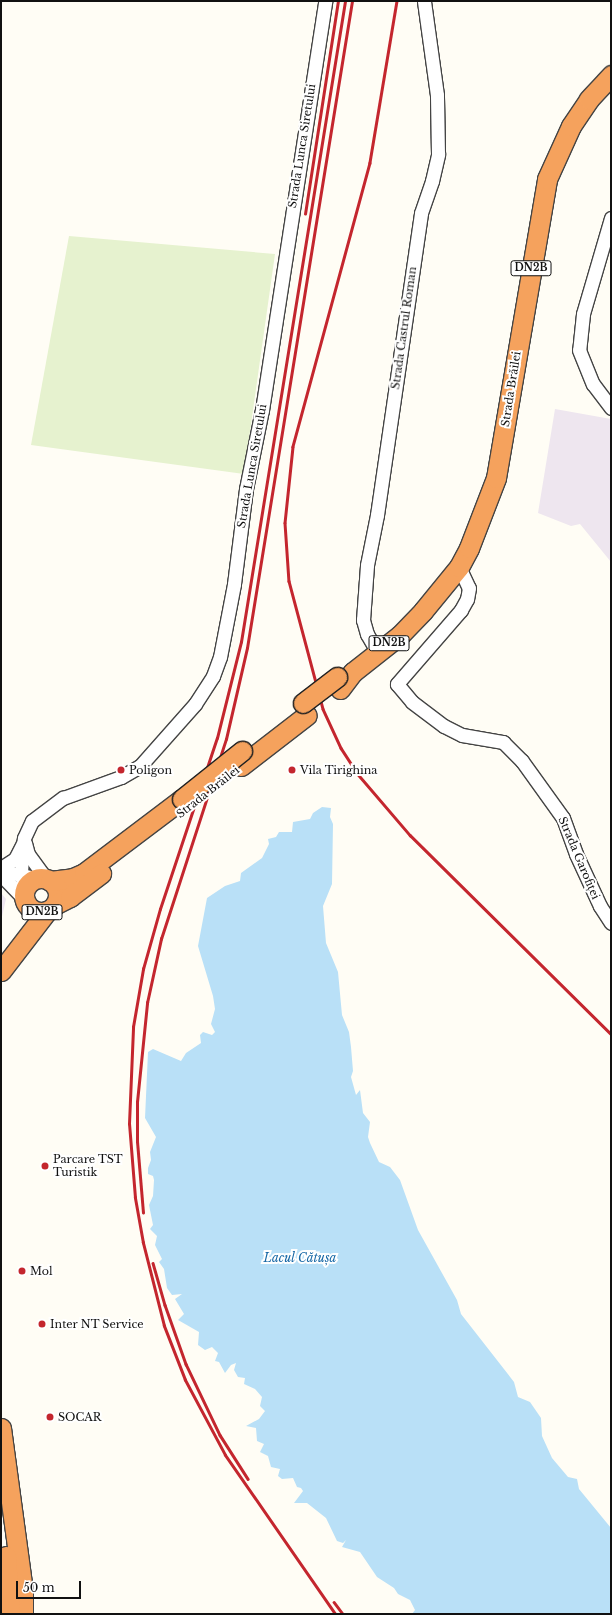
<!DOCTYPE html>
<html>
<head>
<meta charset="utf-8">
<style>
	body { margin:0 }
	#map { position:relative; width:612px; height:1615px; overflow:hidden; background:#fffdf5; font-family:"Libre Baskerville",serif }
	div>[style] { position:absolute }
	.industrial>* { inset:0; background:#eee6ef }
	.pitch>* { inset:0; background:#e6f2cf }
	.water>* { inset:0; background:#b9e0f7 }
	.roads { filter:drop-shadow(1px 0 #444) drop-shadow(-1px 0 #444) drop-shadow(0 1px #444) drop-shadow(0 -1px #444) }
	.minor>* { height:13px; margin:-6.5px; padding:0 6.5px; transform-origin:6.5px; border-radius:6.5px; background:#fff }
	.highway>* { height:19px; margin:-9.5px; padding:0 9.5px; transform-origin:9.5px; border-radius:9.5px; background:#f5a25d }
	.highway>.ring { margin:-9.5px; padding:0; box-sizing:content-box; background:none; border:19px solid #f5a25d; border-radius:50% }
	.rail>* { height:2.5px; margin:-1.25px; padding:0 1.25px; transform-origin:1.25px; border-radius:1.25px; background:#c4262e }
	.bridges { filter:drop-shadow(1px 0 #222) drop-shadow(-1px 0 #222) drop-shadow(0 1px #222) drop-shadow(0 -1px #222) }
	.highway-bridge>* { height:19px; margin:-9.5px; padding:0 9.5px; transform-origin:9.5px; border-radius:9.5px; background:#f5a25d }
	.dots>* { width:11px; height:11px; translate:-50% -50%; box-sizing:border-box; border:2px solid #fff; border-radius:50% }
	span { translate:-50% -50%; white-space:nowrap; text-align:center; line-height:1.15; -webkit-text-stroke:4px #fff; paint-order:stroke }
	.shield-label span { padding:1px 3px; background:#fff; border:1px solid; border-radius:3px; -webkit-text-stroke-width:0 }
	.shield-label { font-size:10px; color:#111; font-weight:700 }
	.street-label { font-size:11px; color:#111 }
	.poi-label { font-size:11px; color:#111 }
	.left { translate:0 -50%; text-align:left }
	.water-label { font-size:12px; color:#1768a6; font-style:italic }
	.frame { position:absolute; inset:0; border:2px solid #111; pointer-events:none }
	.scale { position:absolute; left:16px; top:1581px; width:65px; height:18px; box-sizing:border-box; border:2px solid #111; border-top:0; padding-left:5px; font-size:12px; line-height:14px; white-space:nowrap; color:#111; -webkit-text-stroke:3px #fff; paint-order:stroke }
</style>
</head>
<body>
<div id="map">
	<div class="industrial">
		<div style="clip-path:polygon(555px 409px,611px 419px,611px 562px,580px 524px,571px 526px,538px 513px)"></div>
		<div style="clip-path:polygon(1px 893px,6px 899px,1px 921px)"></div>
	</div>
	<div class="pitch">
		<div style="clip-path:polygon(69px 236px,275px 254px,244px 474px,31px 445px)"></div>
	</div>
	<div class="water">
		<div style="clip-path:polygon(322px 807px,331px 808px,330px 817px,333px 824px,332px 884px,323px 906px,326px 943px,338px 972px,342px 1015px,349px 1032px,351px 1047px,353px 1071px,351px 1077px,356px 1095px,360px 1090px,363px 1113px,370px 1122px,368px 1137px,370px 1143px,379px 1162px,390px 1167px,400px 1180px,418px 1230px,457px 1300px,461px 1314px,514px 1382px,518px 1397px,530px 1402px,541px 1418px,542px 1436px,552px 1458px,568px 1477px,577px 1479px,579px 1489px,611px 1528px,611px 1614px,412px 1614px,415px 1610px,410px 1600px,398px 1594px,394px 1588px,377px 1577px,360px 1552px,342px 1547px,346px 1540px,343px 1543px,337px 1541px,326px 1518px,307px 1503px,294px 1503px,303px 1491px,301px 1488px,297px 1487px,293px 1478px,282px 1479px,278px 1476px,280px 1469px,271px 1467px,268px 1456px,260px 1452px,264px 1444px,257px 1441px,256px 1428px,246px 1426px,259px 1419px,265px 1411px,260px 1406px,262px 1397px,255px 1389px,244px 1384px,245px 1378px,238px 1377px,234px 1370px,236px 1363px,231px 1365px,225px 1373px,219px 1362px,215px 1361px,218px 1353px,212px 1347px,205px 1350px,198px 1345px,199px 1332px,178px 1320px,184px 1314px,175px 1299px,182px 1294px,172px 1295px,167px 1288px,164px 1269px,159px 1262px,162px 1259px,155px 1245px,157px 1236px,150px 1229px,153px 1225px,149px 1205px,153px 1196px,154px 1180px,153px 1176px,148px 1174px,148px 1168px,151px 1160px,150px 1152px,156px 1137px,145px 1118px,148px 1052px,153px 1049px,181px 1061px,186px 1053px,201px 1043px,200px 1035px,203px 1032px,212px 1035px,215px 1032px,211px 1024px,215px 1009px,213px 996px,198px 946px,207px 898px,225px 886px,240px 881px,241px 873px,262px 858px,269px 844px,268px 839px,276px 837px,279px 832px,292px 832px,293px 822px,310px 819px,313px 813px)"></div>
	</div>
	<div class="roads">
		<div class="minor">
			<div style="left:611px;top:218px;width:100px;rotate:106.3deg"></div>
			<div style="left:583px;top:314px;width:36px;rotate:96deg"></div>
			<div style="left:579px;top:350px;width:37px;rotate:68deg"></div>
			<div style="left:593px;top:384px;width:30px;rotate:53deg"></div>
			<div style="left:459px;top:567px;width:23px;rotate:65deg"></div>
			<div style="left:469px;top:588px;width:11px;rotate:100deg"></div>
			<div style="left:467px;top:599px;width:13px;rotate:119deg"></div>
			<div style="left:461px;top:610px;width:98px;rotate:130.9deg"></div>
			<div style="left:397px;top:684px;width:23px;rotate:50deg"></div>
			<div style="left:412px;top:702px;width:40px;rotate:37deg"></div>
			<div style="left:444px;top:726px;width:20px;rotate:27deg"></div>
			<div style="left:462px;top:735px;width:42px;rotate:9.7deg"></div>
			<div style="left:503px;top:742px;width:27px;rotate:45deg"></div>
			<div style="left:522px;top:761px;width:70px;rotate:54.3deg"></div>
			<div style="left:563px;top:818px;width:38px;rotate:70deg"></div>
			<div style="left:576px;top:854px;width:57px;rotate:65.2deg"></div>
			<div style="left:600px;top:906px;width:20px;rotate:57deg"></div>
			<div style="left:378px;top:653px;width:22px;rotate:-120deg"></div>
			<div style="left:367px;top:634px;width:15px;rotate:-106deg"></div>
			<div style="left:363px;top:620px;width:55px;rotate:-85.8deg"></div>
			<div style="left:367px;top:565px;width:51px;rotate:-78.7deg"></div>
			<div style="left:377px;top:515px;width:305px;rotate:-81.7deg"></div>
			<div style="left:421px;top:213px;width:34px;rotate:-71deg"></div>
			<div style="left:432px;top:181px;width:28px;rotate:-77deg"></div>
			<div style="left:438px;top:154px;width:59px;rotate:-91deg"></div>
			<div style="left:437px;top:95px;width:95px;rotate:-97.9deg"></div>
			<div style="left:25px;top:843px;width:11px;rotate:75deg"></div>
			<div style="left:28px;top:854px;width:32px;rotate:54deg"></div>
			<div style="left:1px;top:868px;width:17px;rotate:-33deg"></div>
			<div style="left:15px;top:859px;width:16px;rotate:-63deg"></div>
			<div style="left:1px;top:871px;width:41px;rotate:11.3deg"></div>
			<div style="left:1px;top:875px;width:33px;rotate:46deg"></div>
			<div style="left:25px;top:896px;width:22px;rotate:-100deg"></div>
			<div style="left:21px;top:874px;width:22px;rotate:-87deg"></div>
			<div style="left:22px;top:852px;width:14px;rotate:-82deg"></div>
			<div style="left:24px;top:838px;width:19px;rotate:-65deg"></div>
			<div style="left:32px;top:821px;width:39px;rotate:-37deg"></div>
			<div style="left:63px;top:798px;width:62px;rotate:-19.9deg"></div>
			<div style="left:121px;top:777px;width:22px;rotate:-30deg"></div>
			<div style="left:140px;top:766px;width:83px;rotate:-48.4deg"></div>
			<div style="left:195px;top:704px;width:33px;rotate:-57deg"></div>
			<div style="left:213px;top:676px;width:20px;rotate:-70deg"></div>
			<div style="left:220px;top:657px;width:74px;rotate:-79.1deg"></div>
			<div style="left:234px;top:584px;width:96px;rotate:-82.8deg"></div>
			<div style="left:246px;top:489px;width:81px;rotate:-78.6deg"></div>
			<div style="left:262px;top:410px;width:414px;rotate:-81.2deg"></div>
		</div>
		<div class="highway">
			<div style="left:340px;top:689px;width:21px;rotate:-53deg"></div>
			<div style="left:353px;top:672px;width:60px;rotate:-38.2deg"></div>
			<div style="left:400px;top:635px;width:33px;rotate:-46deg"></div>
			<div style="left:423px;top:611px;width:57px;rotate:-50.7deg"></div>
			<div style="left:459px;top:567px;width:21px;rotate:-62deg"></div>
			<div style="left:469px;top:548px;width:75px;rotate:-68.9deg"></div>
			<div style="left:496px;top:478px;width:303px;rotate:-80.3deg"></div>
			<div style="left:547px;top:179px;width:58px;rotate:-65.6deg"></div>
			<div style="left:571px;top:126px;width:32px;rotate:-56deg"></div>
			<div style="left:589px;top:99px;width:33px;rotate:-47deg"></div>
			<div style="left:241px;top:766px;width:83px;rotate:-37.7deg"></div>
			<div class="ring" style="left:24px;top:878px;width:15px;height:15px"></div>
			<div style="left:50px;top:881px;width:23px;rotate:-7deg"></div>
			<div style="left:73px;top:878px;width:12px;rotate:-24deg"></div>
			<div style="left:84px;top:873px;width:123px;rotate:-37.1deg"></div>
			<div style="left:56px;top:904px;width:16px;rotate:-27deg"></div>
			<div style="left:70px;top:897px;width:39px;rotate:-37deg"></div>
			<div style="left:1px;top:971px;width:76px;rotate:-52.5deg"></div>
			<div style="left:1px;top:1428px;width:163px;rotate:82.3deg"></div>
			<div style="left:23px;top:1590px;width:24px;rotate:90deg"></div>
			<div style="left:6px;top:1556px;width:58px;rotate:86.1deg"></div>
		</div>
	</div>
	<div class="rail">
		<div style="left:397px;top:1px;width:164px;rotate:99.5deg"></div>
		<div style="left:370px;top:163px;width:294px;rotate:105.2deg"></div>
		<div style="left:293px;top:447px;width:76px;rotate:96deg"></div>
		<div style="left:285px;top:523px;width:58px;rotate:86.1deg"></div>
		<div style="left:289px;top:581px;width:132px;rotate:75.1deg"></div>
		<div style="left:323px;top:709px;width:43px;rotate:65.2deg"></div>
		<div style="left:341px;top:748px;width:30px;rotate:57deg"></div>
		<div style="left:357px;top:773px;width:82px;rotate:49.5deg"></div>
		<div style="left:410px;top:835px;width:283px;rotate:44.7deg"></div>
		<div style="left:305px;top:214px;width:216px;rotate:-81.2deg"></div>
		<div style="left:143px;top:1213px;width:71px;rotate:-94.8deg"></div>
		<div style="left:137px;top:1142px;width:40px;rotate:-90deg"></div>
		<div style="left:137px;top:1102px;width:100px;rotate:-84.2deg"></div>
		<div style="left:147px;top:1003px;width:66px;rotate:-77.7deg"></div>
		<div style="left:161px;top:939px;width:210px;rotate:-72deg"></div>
		<div style="left:226px;top:739px;width:93px;rotate:-77deg"></div>
		<div style="left:247px;top:648px;width:655px;rotate:-80.78deg"></div>
		<div style="left:153px;top:1263px;width:44px;rotate:74.1deg"></div>
		<div style="left:165px;top:1305px;width:63px;rotate:70.4deg"></div>
		<div style="left:186px;top:1364px;width:79px;rotate:64.4deg"></div>
		<div style="left:220px;top:1435px;width:52px;rotate:57.5deg"></div>
		<div style="left:334px;top:1602px;width:15px;rotate:53deg"></div>
		<div style="left:335px;top:1614px;width:193px;rotate:-124.7deg"></div>
		<div style="left:225px;top:1455px;width:85px;rotate:-118.1deg"></div>
		<div style="left:185px;top:1380px;width:58px;rotate:-111.3deg"></div>
		<div style="left:164px;top:1326px;width:86px;rotate:-104.2deg"></div>
		<div style="left:143px;top:1243px;width:46px;rotate:-100.1deg"></div>
		<div style="left:135px;top:1198px;width:74px;rotate:-94.6deg"></div>
		<div style="left:129px;top:1124px;width:97px;rotate:-87.6deg"></div>
		<div style="left:133px;top:1027px;width:59px;rotate:-80.2deg"></div>
		<div style="left:143px;top:969px;width:62px;rotate:-74.2deg"></div>
		<div style="left:160px;top:909px;width:180px;rotate:-71.6deg"></div>
		<div style="left:217px;top:738px;width:99px;rotate:-76deg"></div>
		<div style="left:241px;top:642px;width:649px;rotate:-80.78deg"></div>
	</div>
	<div class="bridges">
		<div class="highway-bridge">
			<div style="left:303px;top:703px;width:43px;rotate:-37.4deg"></div>
			<div style="left:182px;top:799px;width:77px;rotate:-38.7deg"></div>
		</div>
	</div>
	<div class="dots">
		<div style="left:121px;top:770px;background:#c4262e"></div>
		<div style="left:292px;top:770px;background:#c4262e"></div>
		<div style="left:45px;top:1166px;background:#c4262e"></div>
		<div style="left:22px;top:1271px;background:#c4262e"></div>
		<div style="left:42px;top:1324px;background:#c4262e"></div>
		<div style="left:50px;top:1417px;background:#c4262e"></div>
	</div>
	<div class="shield-label">
		<span style="left:531px;top:268px">DN2B</span>
		<span style="left:389px;top:643px">DN2B</span>
		<span style="left:42px;top:912px">DN2B</span>
	</div>
	<div class="street-label">
		<span style="left:302px;top:146px;rotate:-81deg">Strada Lunca Siretului</span>
		<span style="left:404px;top:328px;rotate:-82deg">Strada Castrul Roman</span>
		<span style="left:511px;top:389px;rotate:-81deg">Strada Brăilei</span>
		<span style="left:252px;top:466px;rotate:-80deg">Strada Lunca Siretului</span>
		<span style="left:208px;top:792px;rotate:-38deg">Strada Brăilei</span>
		<span style="left:579px;top:858px;rotate:67deg">Strada Garofiței</span>
	</div>
	<div class="poi-label">
		<span class="left" style="left:129px;top:770px">Poligon</span>
		<span class="left" style="left:300px;top:770px">Vila Tirighina</span>
		<span class="left" style="left:53px;top:1166px">Parcare TST<br>Turistik</span>
		<span class="left" style="left:30px;top:1271px">Mol</span>
		<span class="left" style="left:50px;top:1324px">Inter NT Service</span>
		<span class="left" style="left:58px;top:1417px">SOCAR</span>
	</div>
	<div class="water-label">
		<span style="left:300px;top:1258px">Lacul Cătușa</span>
	</div>
	<div class="frame"></div>
	<div class="scale">50 m</div>
</div>
</body>
</html>
